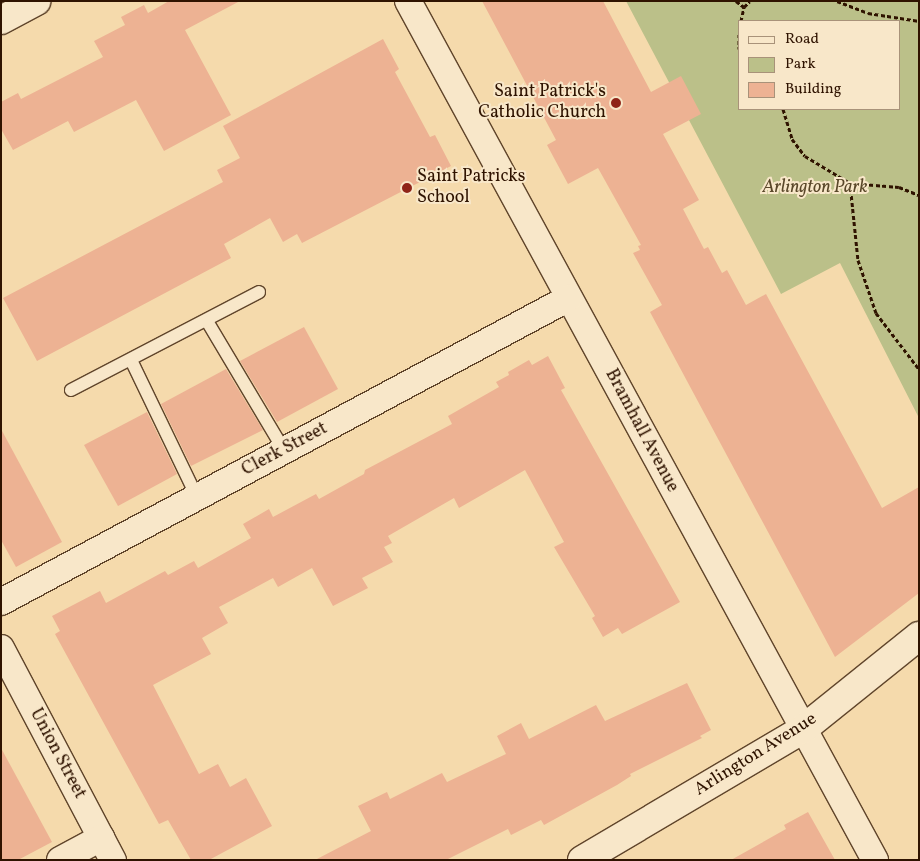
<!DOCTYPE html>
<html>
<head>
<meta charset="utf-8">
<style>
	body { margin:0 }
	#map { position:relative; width:920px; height:861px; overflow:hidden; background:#f5daac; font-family:Vollkorn,serif }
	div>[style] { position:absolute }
	.green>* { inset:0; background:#bbc089 }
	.building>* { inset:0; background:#edb293 }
	.path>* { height:3px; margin-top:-1.5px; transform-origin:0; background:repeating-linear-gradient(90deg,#2f1300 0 4px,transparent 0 6.5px) }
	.roads { filter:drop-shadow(1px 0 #60452b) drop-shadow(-1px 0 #60452b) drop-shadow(0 1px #60452b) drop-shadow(0 -1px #60452b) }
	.lane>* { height:12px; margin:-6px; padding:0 6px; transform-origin:6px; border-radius:6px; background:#f8e7c9 }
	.street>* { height:26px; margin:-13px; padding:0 13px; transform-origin:13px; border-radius:13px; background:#f8e7c9 }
	.secondary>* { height:28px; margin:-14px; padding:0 14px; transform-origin:14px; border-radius:14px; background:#f8e7c9 }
	.dots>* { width:14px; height:14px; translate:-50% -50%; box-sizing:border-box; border:2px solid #f8e7c9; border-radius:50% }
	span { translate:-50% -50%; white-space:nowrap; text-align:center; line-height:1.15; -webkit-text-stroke:4px #f8e7c9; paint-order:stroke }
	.poi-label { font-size:18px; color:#2f1300 }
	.right { translate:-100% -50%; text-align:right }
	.left { translate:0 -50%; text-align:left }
	.park-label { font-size:18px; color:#594729; font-style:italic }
	.street-label { font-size:18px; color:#2f1300 }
	.frame { position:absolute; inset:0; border:2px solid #2f1300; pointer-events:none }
	.legend { position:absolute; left:738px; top:20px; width:162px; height:90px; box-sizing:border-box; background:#f8e7c9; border:1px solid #a89279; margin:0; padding:6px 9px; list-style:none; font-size:15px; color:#2f1300 }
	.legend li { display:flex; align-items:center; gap:10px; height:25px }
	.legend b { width:25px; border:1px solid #a89279 }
</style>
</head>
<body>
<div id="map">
	<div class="green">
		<div style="clip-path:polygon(evenodd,626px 1px,919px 1px,919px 418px,840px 263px,781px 294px,626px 1px,739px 21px,899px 21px,899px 109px,739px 109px,739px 21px)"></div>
	</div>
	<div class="building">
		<div style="clip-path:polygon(169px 1px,240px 1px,185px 30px,231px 115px,164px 151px,136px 100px,74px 132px,68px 121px,13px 150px,1px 129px,1px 102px,18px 93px,21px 99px,103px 57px,94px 41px,125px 25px,121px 17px,144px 5px,148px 13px)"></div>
		<div style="clip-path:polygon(482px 1px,603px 1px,651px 92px,681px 76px,701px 114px,663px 134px,699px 200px,683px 209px,704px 249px,708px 247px,722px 273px,727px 270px,746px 305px,766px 294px,882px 508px,919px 487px,919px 593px,835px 657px,650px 312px,662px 305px,633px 253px,640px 250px,638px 246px,641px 245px,598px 168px,568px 184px,547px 145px,556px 140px)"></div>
		<div style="clip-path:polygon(383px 39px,399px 69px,395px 72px,430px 137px,435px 135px,451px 166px,302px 243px,297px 234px,283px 242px,270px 218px,224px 244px,231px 258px,37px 361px,3px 298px,223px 182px,217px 170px,240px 158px,223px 126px)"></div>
		<div style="clip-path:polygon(304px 327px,338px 389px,277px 422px,240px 361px)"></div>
		<div style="clip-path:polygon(548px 356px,565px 388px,561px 390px,680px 602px,622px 634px,618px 628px,603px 637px,592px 618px,595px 616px,554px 547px,564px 542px,525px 470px,459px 508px,454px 498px,388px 536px,392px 543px,384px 547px,393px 562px,362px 578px,368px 588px,333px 606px,312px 568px,278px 587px,273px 578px,219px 607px,228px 623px,202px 638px,211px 654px,153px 685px,199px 774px,218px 764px,230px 787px,246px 778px,272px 826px,209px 860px,191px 860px,168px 820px,159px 824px,55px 634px,60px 631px,52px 616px,100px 591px,106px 603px,165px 571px,168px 575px,194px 561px,198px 568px,251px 538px,243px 524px,269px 509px,273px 517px,316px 494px,319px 499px,364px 474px,365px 470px,452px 424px,448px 416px,499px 387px,496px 382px,509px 375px,508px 372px,529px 360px,532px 365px)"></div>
		<div style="clip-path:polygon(226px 369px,263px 430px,191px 466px,161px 404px)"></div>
		<div style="clip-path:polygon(147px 412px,177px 474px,118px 506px,84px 445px)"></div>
		<div style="clip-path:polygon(1px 429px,62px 542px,16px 567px,1px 540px)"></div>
		<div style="clip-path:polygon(687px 683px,711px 730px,700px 736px,702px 738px,630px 774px,631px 776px,617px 785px,544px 825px,541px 820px,511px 835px,508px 829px,446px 860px,315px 860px,371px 831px,358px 806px,387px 792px,390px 799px,442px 773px,447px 782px,506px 754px,497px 736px,521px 723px,529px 739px,596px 705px,605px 721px)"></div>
		<div style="clip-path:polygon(1px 748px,52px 842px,18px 860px,1px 860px)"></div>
		<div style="clip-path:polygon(808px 812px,835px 860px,731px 860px,786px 829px,784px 825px)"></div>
	</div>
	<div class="path">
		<div style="left:736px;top:1px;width:10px;rotate:37deg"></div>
		<div style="left:837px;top:1px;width:33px;rotate:21deg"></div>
		<div style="left:868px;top:13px;width:52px;rotate:8.9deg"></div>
		<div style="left:741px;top:21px;width:14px;rotate:-78deg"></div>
		<div style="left:744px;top:7px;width:8px;rotate:-45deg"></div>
		<div style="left:739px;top:34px;width:15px;rotate:90deg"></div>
		<div style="left:783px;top:109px;width:31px;rotate:73deg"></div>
		<div style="left:792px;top:139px;width:21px;rotate:53deg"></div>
		<div style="left:805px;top:156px;width:52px;rotate:31deg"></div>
		<div style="left:850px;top:183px;width:77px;rotate:84.1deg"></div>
		<div style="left:858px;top:260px;width:56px;rotate:71.2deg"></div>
		<div style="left:876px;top:313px;width:71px;rotate:52.5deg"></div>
		<div style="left:850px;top:183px;width:49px;rotate:4.7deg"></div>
		<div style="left:899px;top:187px;width:22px;rotate:22deg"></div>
	</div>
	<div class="roads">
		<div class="lane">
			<div style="left:207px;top:321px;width:150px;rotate:59.2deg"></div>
			<div style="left:131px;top:360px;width:152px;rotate:64.3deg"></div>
			<div style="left:71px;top:390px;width:212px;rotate:-27.5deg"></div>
		</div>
		<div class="street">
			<div style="left:408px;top:1px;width:978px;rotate:61.47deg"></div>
			<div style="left:1px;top:602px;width:644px;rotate:-28.16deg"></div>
			<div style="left:1px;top:648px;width:240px;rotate:62.2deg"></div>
			<div style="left:60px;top:860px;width:47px;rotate:-28.2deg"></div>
		</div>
		<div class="secondary">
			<div style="left:1px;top:20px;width:40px;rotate:-28deg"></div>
			<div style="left:582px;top:860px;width:256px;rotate:-30.6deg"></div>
			<div style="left:802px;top:730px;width:150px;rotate:-38.8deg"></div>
		</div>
	</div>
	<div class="dots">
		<div style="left:616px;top:103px;background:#8f2418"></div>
		<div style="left:407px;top:188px;background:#8f2418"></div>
	</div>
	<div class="poi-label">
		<span class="right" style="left:606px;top:103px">Saint Patrick's<br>Catholic Church</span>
		<span class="left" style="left:417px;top:188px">Saint Patricks<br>School</span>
	</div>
	<div class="park-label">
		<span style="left:815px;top:188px">Arlington Park</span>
	</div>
	<div class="street-label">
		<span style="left:641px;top:431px;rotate:62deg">Bramhall Avenue</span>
		<span style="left:285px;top:450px;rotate:-28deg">Clerk Street</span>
		<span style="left:57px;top:754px;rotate:62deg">Union Street</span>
		<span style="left:756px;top:755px;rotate:-32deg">Arlington Avenue</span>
	</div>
	<div class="frame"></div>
	<ul class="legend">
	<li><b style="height:6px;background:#f8e7c9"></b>Road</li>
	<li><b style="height:14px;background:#bbc089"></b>Park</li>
	<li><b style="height:14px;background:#edb293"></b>Building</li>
	</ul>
</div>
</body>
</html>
